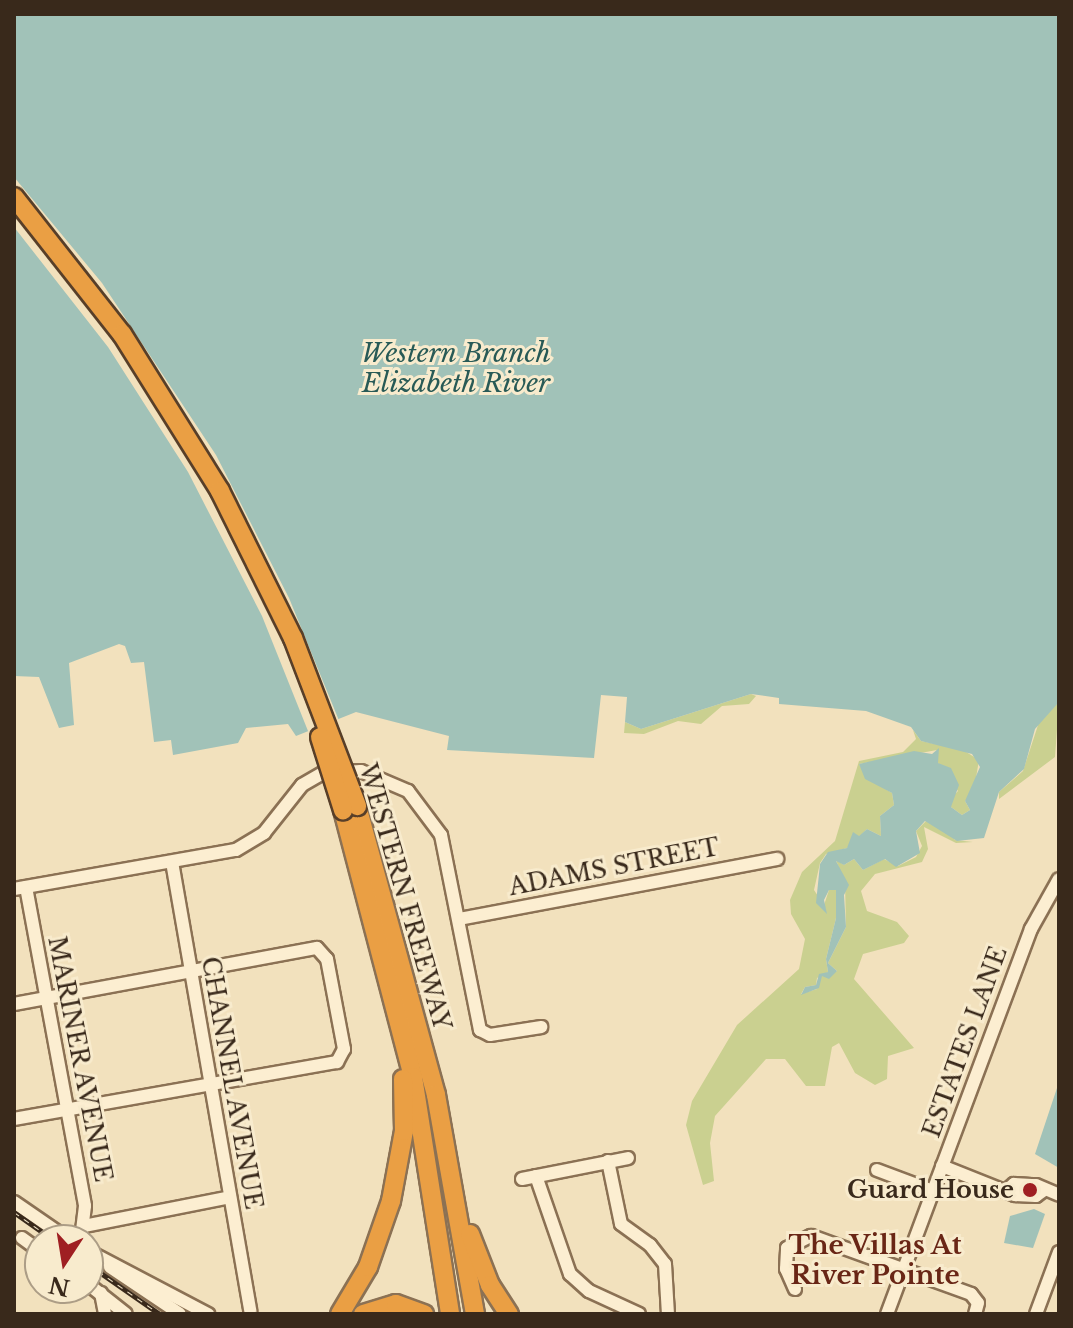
<!DOCTYPE html>
<html>
<head>
<meta charset="utf-8">
<style>
	body { margin:0 }
	#map { position:relative; width:1073px; height:1328px; overflow:hidden; background:#f2e1bd; font-family:"Libre Baskerville",serif }
	div>[style] { position:absolute }
	.green>* { inset:0; background:#cad090 }
	.water>* { inset:0; background:#a1c2b8 }
	.pier>* { inset:0; background:#f2e1bd }
	.roads { filter:drop-shadow(2px 0 #8b7154) drop-shadow(-2px 0 #8b7154) drop-shadow(0 2px #8b7154) drop-shadow(0 -2px #8b7154) }
	.minor>* { height:12px; margin:-6px; padding:0 6px; transform-origin:6px; border-radius:6px; background:#fceed1 }
	.highway>* { height:18px; margin:-9px; padding:0 9px; transform-origin:9px; border-radius:9px; background:#ea9f44 }
	.rail>* { height:5px; margin-top:-2.5px; transform-origin:0; background:repeating-linear-gradient(90deg,#f8ebcd 0 6px,#39291b 0 12px); box-sizing:border-box; border-block:2px solid #39291b }
	.bridges { filter:drop-shadow(2px 0 #583f29) drop-shadow(-2px 0 #583f29) drop-shadow(0 2px #583f29) drop-shadow(0 -2px #583f29) }
	.highway-bridge>* { height:18px; margin:-9px; padding:0 9px; transform-origin:9px; border-radius:9px; background:#ea9f44 }
	.dots>* { width:22px; height:22px; translate:-50% -50%; box-sizing:border-box; border:4px solid #f8ebcd; border-radius:50% }
	span { translate:-50% -50%; white-space:nowrap; text-align:center; line-height:1.15; -webkit-text-stroke:6px #f8ebcd; paint-order:stroke }
	.street-label { font-size:24px; color:#39291b }
	.poi-label { font-size:24px; color:#39291b; font-weight:700 }
	.right { translate:-100% -50%; text-align:right }
	.water-label { font-size:26px; color:#285a56; font-style:italic }
	.neighbourhood-label { font-size:26px; color:#692616; font-weight:700 }
	.frame { position:absolute; inset:0; border:16px solid #39291b; pointer-events:none }
	.north { position:absolute; left:24px; top:1224px; width:80px; height:80px; box-sizing:border-box; background:#f8ebcd; border:2px solid #ac9d86; border-radius:50%; rotate:192deg; font-size:22px; font-weight:700; line-height:32px; text-align:center; color:#39291b }
	.north::after { content:''; display:block; margin:auto; width:28px; height:36px; background:#9f1f22; clip-path:polygon(50% 0,100% 100%,50% 72%,0 100%) }
</style>
</head>
<body>
<div id="map">
	<div class="green">
		<div style="clip-path:polygon(751px 694px,756px 696px,749px 704px,722px 706px,701px 724px,678px 721px,644px 734px,624px 733px,625px 722px,641px 729px)"></div>
		<div style="clip-path:polygon(1059px 702px,1055px 757px,999px 799px,999px 792px,1023px 771px,1040px 719px)"></div>
		<div style="clip-path:polygon(913px 730px,921px 741px,963px 750px,979px 760px,974px 790px,965px 801px,970px 810px,962px 815px,951px 807px,951px 798px,958px 791px,938px 763px,937px 750px,859px 764px,869px 779px,892px 793px,894px 805px,880px 816px,881px 836px,867px 829px,847px 848px,826px 854px,820px 863px,814px 890px,824px 905px,829px 890px,836px 890px,836px 918px,826px 959px,828px 972px,817px 978px,816px 985px,805px 987px,801px 994px,817px 989px,821px 976px,837px 971px,828px 963px,846px 927px,845px 883px,836px 860px,844px 865px,854px 859px,863px 870px,884px 859px,898px 866px,916px 857px,922px 846px,916px 831px,926px 821px,949px 832px,955px 840px,973px 842px,956px 843px,924px 827px,928px 849px,922px 862px,875px 874px,861px 891px,867px 911px,897px 922px,909px 936px,904px 943px,863px 954px,854px 979px,914px 1048px,888px 1056px,887px 1079px,875px 1085px,855px 1073px,839px 1043px,832px 1047px,825px 1086px,806px 1086px,785px 1059px,766px 1059px,715px 1116px,710px 1143px,714px 1181px,703px 1185px,686px 1125px,692px 1101px,737px 1025px,799px 969px,805px 939px,791px 914px,790px 900px,802px 872px,835px 841px,859px 761px,903px 752px,916px 739px)"></div>
	</div>
	<div class="water">
		<div style="clip-path:polygon(14px 14px,1059px 14px,1059px 702px,1035px 729px,1024px 769px,999px 792px,984px 838px,957px 841px,925px 821px,916px 831px,920px 853px,896px 867px,885px 859px,863px 870px,854px 859px,844px 865px,836px 861px,849px 885px,844px 895px,846px 927px,828px 963px,837px 971px,829px 979px,822px 976px,819px 988px,801px 995px,805px 987px,816px 985px,819px 974px,828px 972px,826px 959px,836px 918px,836px 890px,829px 890px,824px 900px,827px 914px,816px 903px,820px 864px,828px 852px,847px 848px,853px 832px,859px 836px,867px 829px,881px 836px,880px 816px,894px 805px,892px 793px,865px 779px,859px 764px,914px 751px,932px 754px,939px 748px,938px 763px,951px 768px,959px 785px,951px 807px,962px 815px,970px 810px,965px 801px,980px 767px,972px 754px,921px 741px,911px 727px,866px 711px,779px 704px,779px 698px,751px 694px,641px 729px,625px 722px,627px 697px,601px 695px,594px 758px,447px 750px,449px 736px,356px 712px,296px 736px,288px 724px,246px 728px,238px 743px,173px 755px,171px 740px,154px 742px,144px 662px,131px 663px,125px 646px,119px 644px,69px 663px,74px 725px,59px 728px,39px 677px,14px 676px)"></div>
		<div style="clip-path:polygon(1059px 1082px,1059px 1168px,1035px 1154px)"></div>
		<div style="clip-path:polygon(1034px 1209px,1045px 1214px,1033px 1248px,1004px 1243px,1010px 1216px)"></div>
	</div>
	<div class="pier">
		<div style="clip-path:polygon(14px 177px,102px 283px,216px 455px,289px 598px,340px 723px,310px 736px,262px 616px,188px 472px,108px 347px,14px 227px)"></div>
	</div>
	<div class="roads">
		<div class="minor">
			<div style="left:172px;top:862px;width:456px;rotate:80.1deg"></div>
			<div style="left:26px;top:887px;width:324px;rotate:79.5deg"></div>
			<div style="left:85px;top:1206px;width:34px;rotate:97deg"></div>
			<div style="left:14px;top:889px;width:225px;rotate:-10deg"></div>
			<div style="left:236px;top:850px;width:33px;rotate:-31deg"></div>
			<div style="left:264px;top:833px;width:61px;rotate:-51.6deg"></div>
			<div style="left:302px;top:785px;width:24px;rotate:-30deg"></div>
			<div style="left:323px;top:773px;width:38px;rotate:-3deg"></div>
			<div style="left:361px;top:771px;width:51px;rotate:23.1deg"></div>
			<div style="left:408px;top:791px;width:55px;rotate:53.1deg"></div>
			<div style="left:441px;top:835px;width:199px;rotate:78.7deg"></div>
			<div style="left:480px;top:1030px;width:11px;rotate:27deg"></div>
			<div style="left:490px;top:1035px;width:52px;rotate:-8.9deg"></div>
			<div style="left:459px;top:919px;width:324px;rotate:-10.7deg"></div>
			<div style="left:14px;top:1004px;width:308px;rotate:-10.5deg"></div>
			<div style="left:317px;top:948px;width:15px;rotate:48deg"></div>
			<div style="left:327px;top:959px;width:92px;rotate:79.3deg"></div>
			<div style="left:344px;top:1049px;width:15px;rotate:118deg"></div>
			<div style="left:337px;top:1062px;width:328px;rotate:170deg"></div>
			<div style="left:608px;top:1161px;width:64px;rotate:78.3deg"></div>
			<div style="left:621px;top:1224px;width:36px;rotate:36deg"></div>
			<div style="left:650px;top:1245px;width:24px;rotate:52deg"></div>
			<div style="left:665px;top:1264px;width:50px;rotate:86.6deg"></div>
			<div style="left:942px;top:1166px;width:79px;rotate:21.7deg"></div>
			<div style="left:1015px;top:1195px;width:21px;rotate:3deg"></div>
			<div style="left:1036px;top:1196px;width:9px;rotate:-36deg"></div>
			<div style="left:877px;top:1170px;width:60px;rotate:20.6deg"></div>
			<div style="left:536px;top:1176px;width:104px;rotate:70.9deg"></div>
			<div style="left:570px;top:1274px;width:25px;rotate:42deg"></div>
			<div style="left:589px;top:1291px;width:55px;rotate:24.7deg"></div>
			<div style="left:522px;top:1179px;width:108px;rotate:-11.2deg"></div>
			<div style="left:1008px;top:1189px;width:8px;rotate:-40deg"></div>
			<div style="left:1014px;top:1184px;width:22px;rotate:3deg"></div>
			<div style="left:1036px;top:1185px;width:25px;rotate:23deg"></div>
			<div style="left:14px;top:1202px;width:67px;rotate:34.6deg"></div>
			<div style="left:84px;top:1226px;width:149px;rotate:-11.2deg"></div>
			<div style="left:22px;top:1238px;width:22px;rotate:36deg"></div>
			<div style="left:88px;top:1251px;width:136px;rotate:27.7deg"></div>
			<div style="left:110px;top:1267px;width:84px;rotate:33.9deg"></div>
			<div style="left:88px;top:1284px;width:48px;rotate:38.3deg"></div>
			<div style="left:795px;top:1289px;width:22px;rotate:-114deg"></div>
			<div style="left:786px;top:1269px;width:21px;rotate:-87deg"></div>
			<div style="left:787px;top:1248px;width:27px;rotate:-27deg"></div>
			<div style="left:811px;top:1236px;width:170px;rotate:19.9deg"></div>
			<div style="left:971px;top:1294px;width:11px;rotate:52deg"></div>
			<div style="left:978px;top:1303px;width:11px;rotate:105deg"></div>
			<div style="left:101px;top:1293px;width:21px;rotate:79deg"></div>
			<div style="left:887px;top:1314px;width:411px;rotate:-69.5deg"></div>
			<div style="left:1031px;top:929px;width:57px;rotate:-60.8deg"></div>
			<div style="left:1036px;top:1314px;width:66px;rotate:-69.6deg"></div>
		</div>
		<div class="highway">
			<div style="left:357px;top:806px;width:300px;rotate:74.7deg"></div>
			<div style="left:436px;top:1095px;width:222px;rotate:79.9deg"></div>
			<div style="left:343px;top:810px;width:276px;rotate:75.3deg"></div>
			<div style="left:413px;top:1077px;width:240px;rotate:81.1deg"></div>
			<div style="left:470px;top:1234px;width:55px;rotate:68.6deg"></div>
			<div style="left:490px;top:1285px;width:35px;rotate:57deg"></div>
			<div style="left:340px;top:1314px;width:55px;rotate:-59.2deg"></div>
			<div style="left:368px;top:1267px;width:70px;rotate:-70.8deg"></div>
			<div style="left:391px;top:1201px;width:71px;rotate:-79.5deg"></div>
			<div style="left:404px;top:1131px;width:52px;rotate:-91.1deg"></div>
			<div style="left:363px;top:1314px;width:34px;rotate:-17deg"></div>
			<div style="left:396px;top:1304px;width:30px;rotate:20deg"></div>
		</div>
	</div>
	<div class="rail">
		<div style="left:14px;top:1212px;width:49px;rotate:35deg"></div>
		<div style="left:88px;top:1264px;width:88px;rotate:34.8deg"></div>
	</div>
	<div class="bridges">
		<div class="highway-bridge">
			<div style="left:14px;top:197px;width:174px;rotate:51.8deg"></div>
			<div style="left:122px;top:334px;width:185px;rotate:58deg"></div>
			<div style="left:220px;top:491px;width:164px;rotate:63.6deg"></div>
			<div style="left:293px;top:638px;width:180px;rotate:69.1deg"></div>
			<div style="left:320px;top:737px;width:77px;rotate:72.5deg"></div>
		</div>
	</div>
	<div class="dots">
		<div style="left:1030px;top:1190px;background:#9f1f22"></div>
	</div>
	<div class="street-label">
		<span style="left:614px;top:867px;rotate:-11deg">ADAMS STREET</span>
		<span style="left:405px;top:897px;rotate:74deg">WESTERN FREEWAY</span>
		<span style="left:965px;top:1042px;rotate:-70deg">ESTATES LANE</span>
		<span style="left:80px;top:1059px;rotate:79deg">MARINER AVENUE</span>
		<span style="left:232px;top:1083px;rotate:80deg">CHANNEL AVENUE</span>
	</div>
	<div class="poi-label">
		<span class="right" style="left:1014px;top:1190px">Guard House</span>
	</div>
	<div class="water-label">
		<span style="left:456px;top:369px">Western Branch<br>Elizabeth River</span>
	</div>
	<div class="neighbourhood-label">
		<span style="left:875px;top:1261px">The Villas At<br>River Pointe</span>
	</div>
	<div class="frame"></div>
	<div class="north">N</div>
</div>
</body>
</html>
